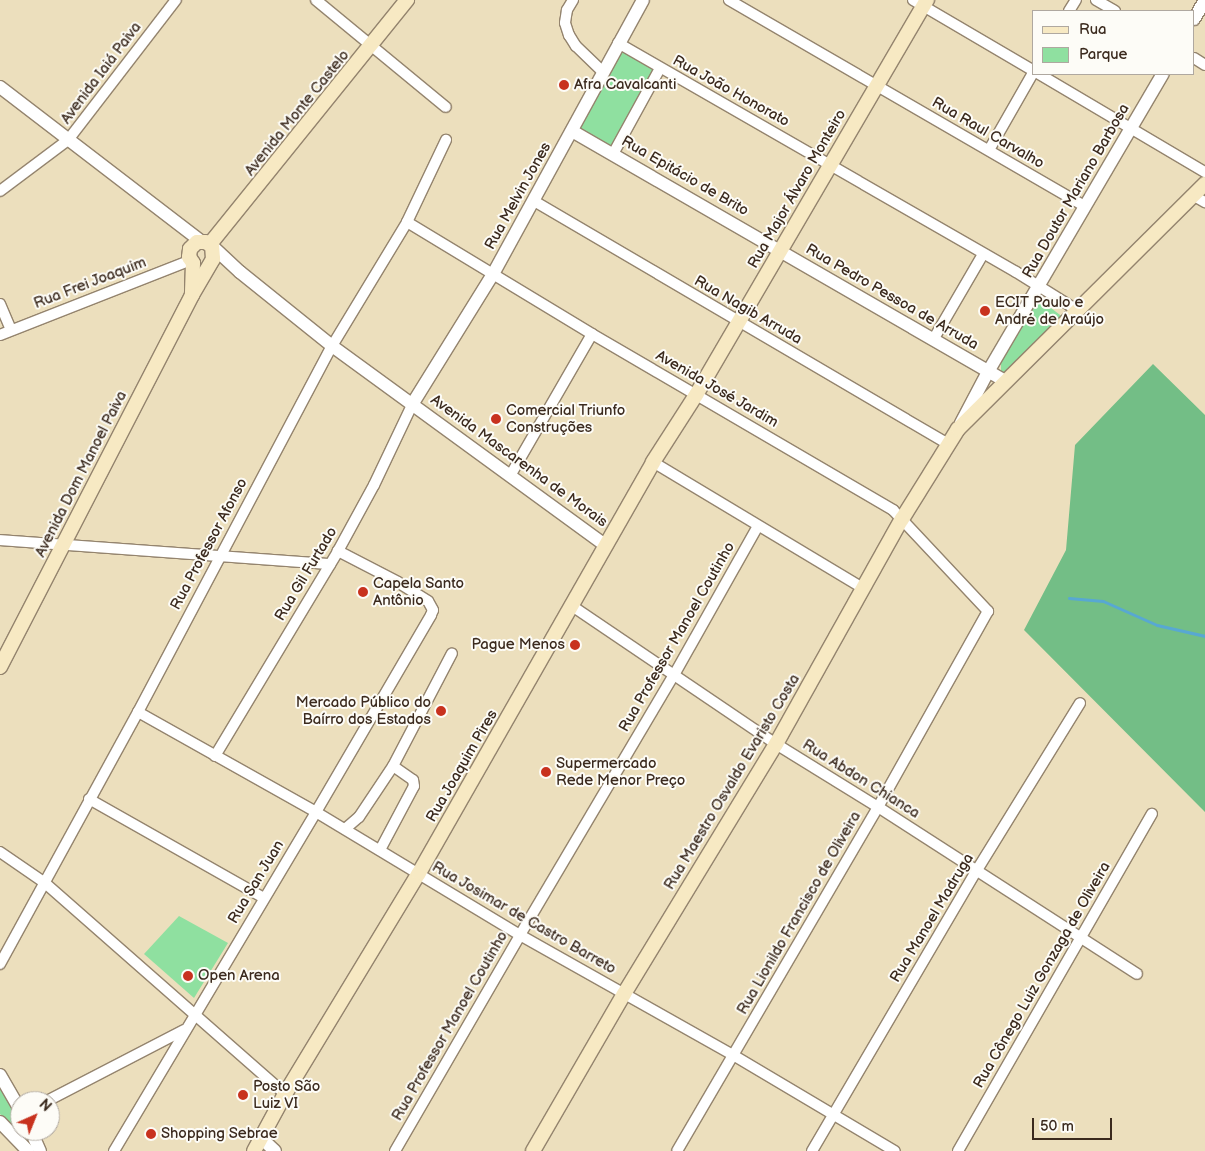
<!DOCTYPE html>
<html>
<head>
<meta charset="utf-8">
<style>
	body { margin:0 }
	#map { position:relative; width:1205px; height:1151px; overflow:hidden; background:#ecdfbd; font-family:"Balsamiq Sans",sans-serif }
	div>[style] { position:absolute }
	.green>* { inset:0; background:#8fe0a0 }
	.forest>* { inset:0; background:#73be86 }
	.stream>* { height:3px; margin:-1.5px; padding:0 1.5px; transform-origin:1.5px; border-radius:1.5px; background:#58a8d2 }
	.roads { filter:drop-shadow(1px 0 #94846e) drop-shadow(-1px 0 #94846e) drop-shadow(0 1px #94846e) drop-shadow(0 -1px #94846e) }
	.minor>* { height:10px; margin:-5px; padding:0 5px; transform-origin:5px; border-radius:5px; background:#fff }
	.tertiary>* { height:12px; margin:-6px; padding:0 6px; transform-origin:6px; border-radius:6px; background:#fff }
	.secondary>* { height:14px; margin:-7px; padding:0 7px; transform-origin:7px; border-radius:7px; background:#f7e9c3 }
	.dots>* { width:14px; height:14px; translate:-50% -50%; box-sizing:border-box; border:2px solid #fdfcf7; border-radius:50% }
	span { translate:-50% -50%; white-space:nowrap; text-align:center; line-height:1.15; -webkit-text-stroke:4px #fdfcf7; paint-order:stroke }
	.street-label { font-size:15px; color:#3b2a1e }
	.poi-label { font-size:15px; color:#3b2a1e }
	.left { translate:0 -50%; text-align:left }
	.right { translate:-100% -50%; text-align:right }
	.legend { position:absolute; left:1032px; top:10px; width:162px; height:65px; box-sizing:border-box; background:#fdfcf7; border:1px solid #afa8a0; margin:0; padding:6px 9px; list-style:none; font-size:15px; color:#3b2a1e }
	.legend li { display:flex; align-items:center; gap:10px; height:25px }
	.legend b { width:25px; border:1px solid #afa8a0 }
	.north { position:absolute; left:10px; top:1091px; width:50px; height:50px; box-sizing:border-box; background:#fdfcf7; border:1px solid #afa8a0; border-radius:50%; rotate:44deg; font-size:14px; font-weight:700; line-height:20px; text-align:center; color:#3b2a1e }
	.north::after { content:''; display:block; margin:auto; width:18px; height:22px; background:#c8321e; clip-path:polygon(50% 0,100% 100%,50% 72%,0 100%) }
	.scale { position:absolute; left:1032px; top:1118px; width:80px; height:22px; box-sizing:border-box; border:2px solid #3b2a1e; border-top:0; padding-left:6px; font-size:15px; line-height:18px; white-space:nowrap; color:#3b2a1e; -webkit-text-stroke:4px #fdfcf7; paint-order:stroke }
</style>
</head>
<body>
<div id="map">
	<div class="green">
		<div style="clip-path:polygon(618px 43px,660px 68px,613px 154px,574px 129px)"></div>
		<div style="clip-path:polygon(1038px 298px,1064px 318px,1008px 375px,1001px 372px,1001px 362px)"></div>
		<div style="clip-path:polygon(179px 916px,228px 943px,194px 998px,144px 954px)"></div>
		<div style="clip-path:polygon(0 1088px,16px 1116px,20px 1131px,23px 1131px,28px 1142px,0 1114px)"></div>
	</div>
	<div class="forest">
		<div style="clip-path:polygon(1153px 364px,1205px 415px,1205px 812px,1024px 630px,1066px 550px,1075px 445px)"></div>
	</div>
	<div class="stream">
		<div style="left:1069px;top:598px;width:34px;rotate:5deg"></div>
		<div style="left:1103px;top:601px;width:59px;rotate:24deg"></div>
		<div style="left:1157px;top:625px;width:49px;rotate:12.9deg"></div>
	</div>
	<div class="roads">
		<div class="minor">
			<div style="left:316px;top:0;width:168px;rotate:39.5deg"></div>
			<div style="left:573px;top:0;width:12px;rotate:121deg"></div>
			<div style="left:567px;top:10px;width:13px;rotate:99deg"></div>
			<div style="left:565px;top:23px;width:13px;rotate:72deg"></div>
			<div style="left:569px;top:35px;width:13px;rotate:58deg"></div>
			<div style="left:576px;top:46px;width:37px;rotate:44deg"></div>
			<div style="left:729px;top:0;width:411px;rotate:30.1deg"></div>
			<div style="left:913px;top:0;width:140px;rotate:30.4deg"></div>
			<div style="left:1096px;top:0;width:22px;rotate:30deg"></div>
			<div style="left:1069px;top:11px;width:13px;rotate:-58deg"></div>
			<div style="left:618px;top:43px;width:459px;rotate:29.9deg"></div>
			<div style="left:1016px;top:272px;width:72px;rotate:31.9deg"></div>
			<div style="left:1194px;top:58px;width:13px;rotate:32deg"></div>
			<div style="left:1039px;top:74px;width:193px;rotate:30.6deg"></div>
			<div style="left:989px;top:150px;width:91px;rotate:-60.3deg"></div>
			<div style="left:613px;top:154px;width:98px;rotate:-61.3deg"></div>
			<div style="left:0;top:191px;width:85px;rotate:-36.9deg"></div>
			<div style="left:68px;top:140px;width:177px;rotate:-52.4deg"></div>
			<div style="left:1194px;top:196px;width:13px;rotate:29deg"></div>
			<div style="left:534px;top:201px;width:481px;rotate:30.4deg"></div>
			<div style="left:407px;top:222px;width:216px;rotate:31.2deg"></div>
			<div style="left:592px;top:334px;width:349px;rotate:30.3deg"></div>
			<div style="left:893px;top:510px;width:139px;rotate:46.8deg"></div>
			<div style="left:988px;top:611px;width:225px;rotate:119.3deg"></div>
			<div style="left:878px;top:807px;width:398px;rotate:120.3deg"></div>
			<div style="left:0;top:304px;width:28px;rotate:67deg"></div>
			<div style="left:0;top:335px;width:205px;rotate:-21.4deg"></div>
			<div style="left:933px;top:340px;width:99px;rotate:-59.8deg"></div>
			<div style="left:653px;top:462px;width:245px;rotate:31deg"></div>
			<div style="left:510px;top:476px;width:164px;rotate:-60deg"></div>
			<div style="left:0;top:540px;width:331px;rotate:4.2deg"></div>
			<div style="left:572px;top:606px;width:246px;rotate:34.1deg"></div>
			<div style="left:776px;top:744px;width:120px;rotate:31.7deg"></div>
			<div style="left:878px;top:807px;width:308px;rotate:32.8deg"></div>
			<div style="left:138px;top:712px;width:204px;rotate:29.3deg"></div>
			<div style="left:316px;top:812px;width:238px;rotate:31.1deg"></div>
			<div style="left:520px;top:935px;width:244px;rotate:29.4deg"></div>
			<div style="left:733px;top:1055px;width:188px;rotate:30.7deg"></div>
			<div style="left:215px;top:756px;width:239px;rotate:-59deg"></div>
			<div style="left:338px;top:551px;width:75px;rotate:-61.4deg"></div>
			<div style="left:374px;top:485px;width:91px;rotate:-64.6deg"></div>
			<div style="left:89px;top:799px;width:201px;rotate:29.5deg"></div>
			<div style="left:345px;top:829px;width:18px;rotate:-41deg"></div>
			<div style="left:359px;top:817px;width:61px;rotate:-56.3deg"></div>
			<div style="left:393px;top:766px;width:127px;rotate:-62.4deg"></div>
			<div style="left:380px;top:850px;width:72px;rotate:-62deg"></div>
			<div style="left:414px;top:786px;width:6px;rotate:-99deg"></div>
			<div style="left:413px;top:780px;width:24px;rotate:-145deg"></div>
			<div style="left:0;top:852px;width:55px;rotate:34.6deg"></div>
			<div style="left:45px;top:883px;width:320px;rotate:41.3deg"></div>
			<div style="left:0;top:964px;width:287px;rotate:-61.3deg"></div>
			<div style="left:138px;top:712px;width:414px;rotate:-62.1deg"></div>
			<div style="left:332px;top:346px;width:145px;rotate:-58.8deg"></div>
			<div style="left:407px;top:222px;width:91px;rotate:-64.6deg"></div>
			<div style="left:47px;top:1101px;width:154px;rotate:-27.4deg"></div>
			<div style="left:114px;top:1151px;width:395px;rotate:-59.2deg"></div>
			<div style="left:316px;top:812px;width:228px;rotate:-59.7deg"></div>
			<div style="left:431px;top:615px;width:5px;rotate:-68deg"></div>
			<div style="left:433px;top:610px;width:10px;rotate:-119deg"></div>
			<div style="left:428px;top:601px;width:36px;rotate:-148deg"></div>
			<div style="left:398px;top:582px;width:68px;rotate:-152.7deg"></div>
			<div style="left:395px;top:1151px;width:250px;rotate:-59.9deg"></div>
			<div style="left:520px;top:935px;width:302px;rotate:-59.4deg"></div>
			<div style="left:674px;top:675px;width:171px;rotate:-60.6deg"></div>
			<div style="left:812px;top:1151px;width:326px;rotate:-59.6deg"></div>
			<div style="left:977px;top:870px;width:196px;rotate:-58.3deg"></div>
			<div style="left:958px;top:1151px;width:389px;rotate:-60.1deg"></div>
		</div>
		<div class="tertiary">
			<div style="left:1194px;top:19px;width:22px;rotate:-60deg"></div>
			<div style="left:0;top:87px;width:253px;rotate:37.5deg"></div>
			<div style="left:572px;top:131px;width:500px;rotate:30deg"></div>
			<div style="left:212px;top:246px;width:38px;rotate:43deg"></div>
			<div style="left:240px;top:272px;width:118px;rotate:38.8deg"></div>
			<div style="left:332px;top:346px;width:338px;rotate:36.1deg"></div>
			<div style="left:413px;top:403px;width:152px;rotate:-58.2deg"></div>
			<div style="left:493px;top:274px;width:312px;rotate:-61.3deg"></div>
			<div style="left:961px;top:423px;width:60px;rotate:-62.2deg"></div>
			<div style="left:989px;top:370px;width:343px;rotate:-59.6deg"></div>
			<div style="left:0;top:1075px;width:39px;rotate:60deg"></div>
			<div style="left:0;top:1122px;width:40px;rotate:46deg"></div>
			<div style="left:31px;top:1131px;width:22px;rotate:66deg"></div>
			<div style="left:261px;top:1138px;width:19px;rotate:43deg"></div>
		</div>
		<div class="secondary">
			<div style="left:210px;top:244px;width:314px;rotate:-51.1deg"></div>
			<div style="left:0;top:667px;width:419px;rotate:-62.7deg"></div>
			<div style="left:192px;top:295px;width:42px;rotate:-59.7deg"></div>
			<div style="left:213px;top:259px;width:13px;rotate:-94deg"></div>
			<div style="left:212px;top:246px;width:8px;rotate:-150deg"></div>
			<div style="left:205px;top:242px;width:8px;rotate:180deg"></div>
			<div style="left:197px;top:242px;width:10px;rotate:135deg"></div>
			<div style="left:190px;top:249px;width:8px;rotate:97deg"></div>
			<div style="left:189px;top:257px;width:7px;rotate:56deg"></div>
			<div style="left:193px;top:263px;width:32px;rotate:92deg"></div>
			<div style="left:254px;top:1151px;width:65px;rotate:-61.5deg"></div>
			<div style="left:285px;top:1094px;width:258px;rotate:-58.8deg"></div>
			<div style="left:419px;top:873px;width:473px;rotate:-60.3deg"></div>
			<div style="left:653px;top:462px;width:80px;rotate:-57.3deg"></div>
			<div style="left:696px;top:395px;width:458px;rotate:-59.7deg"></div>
			<div style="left:533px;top:1151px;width:181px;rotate:-59.9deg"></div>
			<div style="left:624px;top:994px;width:293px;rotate:-58.7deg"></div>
			<div style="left:776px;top:744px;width:258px;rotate:-60.8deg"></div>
			<div style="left:902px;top:519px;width:106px;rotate:-58.1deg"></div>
			<div style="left:958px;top:429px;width:348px;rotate:-44.8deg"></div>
		</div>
	</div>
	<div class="dots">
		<div style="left:564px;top:85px;background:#c8321e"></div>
		<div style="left:985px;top:311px;background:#c8321e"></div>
		<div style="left:496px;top:419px;background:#c8321e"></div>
		<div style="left:363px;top:592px;background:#c8321e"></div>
		<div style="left:575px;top:645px;background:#c8321e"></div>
		<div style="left:441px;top:711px;background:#c8321e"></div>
		<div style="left:546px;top:772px;background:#c8321e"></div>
		<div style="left:188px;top:976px;background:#c8321e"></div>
		<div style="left:243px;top:1095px;background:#c8321e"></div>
		<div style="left:151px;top:1134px;background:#c8321e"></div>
	</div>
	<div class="street-label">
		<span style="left:101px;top:73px;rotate:-53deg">Avenida Iaiá Paiva</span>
		<span style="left:731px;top:91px;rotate:29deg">Rua João Honorato</span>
		<span style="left:297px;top:113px;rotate:-51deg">Avenida Monte Castelo</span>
		<span style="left:988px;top:133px;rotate:30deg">Rua Raul Carvalho</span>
		<span style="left:685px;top:176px;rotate:30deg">Rua Epitácio de Brito</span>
		<span style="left:797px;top:189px;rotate:-60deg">Rua Major Álvaro Monteiro</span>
		<span style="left:1076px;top:191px;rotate:-60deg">Rua Doutor Mariano Barbosa</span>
		<span style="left:518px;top:196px;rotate:-61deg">Rua Melvin Jones</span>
		<span style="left:90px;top:283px;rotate:-21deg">Rua Frei Joaquim</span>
		<span style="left:892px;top:297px;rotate:30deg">Rua Pedro Pessoa de Arruda</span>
		<span style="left:748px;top:310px;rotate:30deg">Rua Nagib Arruda</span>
		<span style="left:717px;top:389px;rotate:30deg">Avenida José Jardim</span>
		<span style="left:519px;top:461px;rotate:36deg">Avenida Mascarenha de Morais</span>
		<span style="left:81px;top:474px;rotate:-63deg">Avenida Dom Manoel Paiva</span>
		<span style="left:209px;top:544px;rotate:-62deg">Rua Professor Afonso</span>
		<span style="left:306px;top:574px;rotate:-59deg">Rua Gil Furtado</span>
		<span style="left:677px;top:637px;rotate:-60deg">Rua Professor Manoel Coutinho</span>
		<span style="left:462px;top:766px;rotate:-60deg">Rua Joaquim Pires</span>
		<span style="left:861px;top:779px;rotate:32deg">Rua Abdon Chianca</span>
		<span style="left:732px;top:782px;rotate:-59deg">Rua Maestro Osvaldo Evaristo Costa</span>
		<span style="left:256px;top:882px;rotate:-59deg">Rua San Juan</span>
		<span style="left:799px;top:913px;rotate:-60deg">Rua Lionildo Francisco de Oliveira</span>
		<span style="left:524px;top:918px;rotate:30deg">Rua Josimar de Castro Barreto</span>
		<span style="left:932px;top:918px;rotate:-59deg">Rua Manoel Madruga</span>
		<span style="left:1042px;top:975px;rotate:-60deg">Rua Cônego Luiz Gonzaga de Oliveira</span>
		<span style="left:450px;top:1026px;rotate:-60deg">Rua Professor Manoel Coutinho</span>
	</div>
	<div class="poi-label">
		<span class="left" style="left:574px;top:85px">Afra Cavalcanti</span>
		<span class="left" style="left:995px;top:311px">ECIT Paulo e<br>André de Araújo</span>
		<span class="left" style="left:506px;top:419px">Comercial Triunfo<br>Construções</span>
		<span class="left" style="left:373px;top:592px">Capela Santo<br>Antônio</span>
		<span class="right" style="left:565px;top:645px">Pague Menos</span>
		<span class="right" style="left:431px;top:711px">Mercado Público do<br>Baírro dos Estados</span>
		<span class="left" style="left:556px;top:772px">Supermercado<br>Rede Menor Preço</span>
		<span class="left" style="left:198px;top:976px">Open Arena</span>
		<span class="left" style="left:253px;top:1095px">Posto São<br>Luiz VI</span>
		<span class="left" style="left:161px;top:1134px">Shopping Sebrae</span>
	</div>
	<ul class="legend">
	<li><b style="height:6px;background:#f7e9c3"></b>Rua</li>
	<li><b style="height:14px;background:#8fe0a0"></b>Parque</li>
	</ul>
	<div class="north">N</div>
	<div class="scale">50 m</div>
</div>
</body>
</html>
